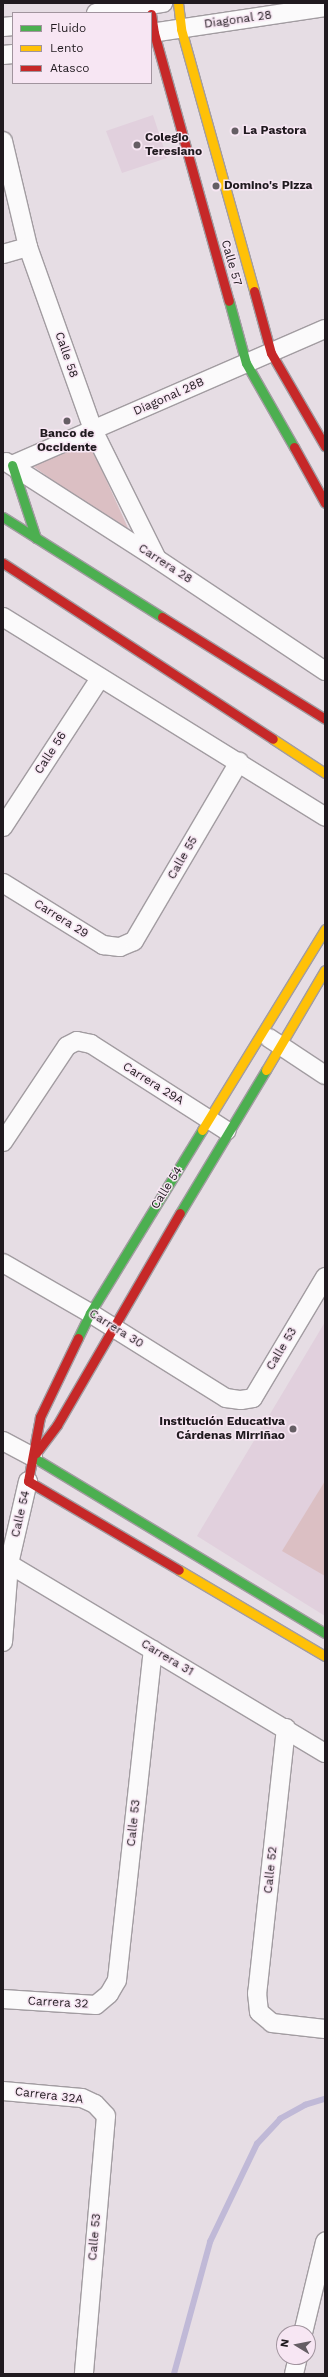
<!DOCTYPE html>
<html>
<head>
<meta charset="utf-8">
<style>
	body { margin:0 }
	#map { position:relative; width:328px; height:2377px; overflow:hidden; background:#e6dde4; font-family:"Work Sans",sans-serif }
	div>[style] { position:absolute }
	.built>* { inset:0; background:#e1d0dd }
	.green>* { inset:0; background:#dbbfc3 }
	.stream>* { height:5.5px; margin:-2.75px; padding:0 2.75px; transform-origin:2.75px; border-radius:2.75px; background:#c0b9d7 }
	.roads { filter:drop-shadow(1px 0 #a29ca1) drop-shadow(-1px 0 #a29ca1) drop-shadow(0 1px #a29ca1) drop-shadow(0 -1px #a29ca1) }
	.street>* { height:18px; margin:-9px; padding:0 9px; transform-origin:9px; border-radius:9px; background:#fbfafb }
	.fast>* { height:9px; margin:-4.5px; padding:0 4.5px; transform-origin:4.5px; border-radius:4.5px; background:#4caf50 }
	.slow>* { height:9px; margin:-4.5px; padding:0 4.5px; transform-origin:4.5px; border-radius:4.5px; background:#ffc107 }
	.jam>* { height:9px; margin:-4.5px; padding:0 4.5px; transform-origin:4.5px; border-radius:4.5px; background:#c62828 }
	.dots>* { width:11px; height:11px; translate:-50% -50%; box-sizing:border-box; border:2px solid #f7e6f3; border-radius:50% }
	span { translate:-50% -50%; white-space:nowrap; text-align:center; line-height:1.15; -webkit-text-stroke:3px #f7e6f3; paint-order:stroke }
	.street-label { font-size:12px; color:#201a1f }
	.poi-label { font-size:12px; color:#201a1f; font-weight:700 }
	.left { translate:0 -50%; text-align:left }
	.right { translate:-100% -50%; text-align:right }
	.frame { position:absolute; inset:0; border:4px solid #201a1f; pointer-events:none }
	.legend { position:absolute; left:12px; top:12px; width:140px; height:72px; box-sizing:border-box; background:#f7e6f3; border:1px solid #a1949e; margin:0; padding:5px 7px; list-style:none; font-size:12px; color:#201a1f }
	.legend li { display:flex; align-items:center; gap:8px; height:20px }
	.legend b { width:20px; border:1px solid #a1949e }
	.north { position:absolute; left:276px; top:2325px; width:40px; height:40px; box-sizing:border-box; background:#f7e6f3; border:1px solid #a1949e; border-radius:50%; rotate:280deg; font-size:11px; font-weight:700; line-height:16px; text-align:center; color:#201a1f }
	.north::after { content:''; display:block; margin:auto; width:14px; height:18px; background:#655e64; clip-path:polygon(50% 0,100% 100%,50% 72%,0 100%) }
</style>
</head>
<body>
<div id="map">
	<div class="built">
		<div style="clip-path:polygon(153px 115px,167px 158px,122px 173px,106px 131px)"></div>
		<div style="clip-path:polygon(325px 1322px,325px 1616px,197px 1536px)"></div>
	</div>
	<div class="green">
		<div style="clip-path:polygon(89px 442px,133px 539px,33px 466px)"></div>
		<div style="clip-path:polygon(325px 1481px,325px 1576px,282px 1551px)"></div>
	</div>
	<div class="stream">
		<div style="left:174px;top:2374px;width:137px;rotate:-74.7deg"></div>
		<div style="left:210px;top:2242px;width:109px;rotate:-64.4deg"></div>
		<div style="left:257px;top:2144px;width:34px;rotate:-47deg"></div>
		<div style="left:280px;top:2119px;width:29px;rotate:-29deg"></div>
		<div style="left:305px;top:2105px;width:21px;rotate:-17deg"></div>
	</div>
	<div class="roads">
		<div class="street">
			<div style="left:96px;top:13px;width:68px;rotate:-8.5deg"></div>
			<div style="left:3px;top:27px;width:10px;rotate:-6deg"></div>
			<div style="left:151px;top:33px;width:176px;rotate:-8.5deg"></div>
			<div style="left:3px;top:55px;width:10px;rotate:-6deg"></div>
			<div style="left:3px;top:141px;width:109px;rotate:76.7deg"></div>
			<div style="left:28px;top:247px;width:194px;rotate:70.4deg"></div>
			<div style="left:93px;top:430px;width:144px;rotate:63.6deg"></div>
			<div style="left:3px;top:254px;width:26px;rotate:-16deg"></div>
			<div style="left:6px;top:462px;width:179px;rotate:32.7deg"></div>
			<div style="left:157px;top:559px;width:202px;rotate:33.7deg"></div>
			<div style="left:12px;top:465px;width:341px;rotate:-23.5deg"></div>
			<div style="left:3px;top:617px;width:379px;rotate:31.8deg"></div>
			<div style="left:3px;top:827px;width:178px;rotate:-56.9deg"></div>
			<div style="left:3px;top:883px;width:118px;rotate:31.8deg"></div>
			<div style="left:103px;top:945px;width:17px;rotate:7deg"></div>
			<div style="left:120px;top:947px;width:15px;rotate:-23deg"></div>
			<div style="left:134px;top:941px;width:208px;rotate:-59.6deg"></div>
			<div style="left:269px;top:1038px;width:67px;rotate:33.5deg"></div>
			<div style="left:3px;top:1142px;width:115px;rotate:-56.3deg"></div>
			<div style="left:67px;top:1046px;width:11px;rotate:-27deg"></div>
			<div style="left:77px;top:1041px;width:14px;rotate:12deg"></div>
			<div style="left:91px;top:1044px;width:161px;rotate:32.6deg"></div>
			<div style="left:3px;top:1263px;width:100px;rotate:29.9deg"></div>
			<div style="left:90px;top:1313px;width:160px;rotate:32deg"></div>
			<div style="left:226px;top:1398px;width:15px;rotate:8deg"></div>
			<div style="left:241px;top:1400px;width:12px;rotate:-9deg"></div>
			<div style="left:253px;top:1398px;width:141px;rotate:-59.2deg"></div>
			<div style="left:3px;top:1441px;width:34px;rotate:28deg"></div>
			<div style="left:9px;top:1564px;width:368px;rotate:30.9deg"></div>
			<div style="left:3px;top:1642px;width:78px;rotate:-85.6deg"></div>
			<div style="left:9px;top:1564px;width:85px;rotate:-77.1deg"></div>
			<div style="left:286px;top:1728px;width:267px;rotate:96.2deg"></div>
			<div style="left:257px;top:1993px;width:19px;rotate:84deg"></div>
			<div style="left:259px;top:2012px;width:17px;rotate:40deg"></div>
			<div style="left:272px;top:2023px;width:53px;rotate:6.5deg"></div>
			<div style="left:3px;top:1999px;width:93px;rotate:3.7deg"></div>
			<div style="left:96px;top:2005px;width:17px;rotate:-40deg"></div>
			<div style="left:109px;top:1994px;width:16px;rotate:-60deg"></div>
			<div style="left:117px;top:1980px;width:332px;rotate:-83.8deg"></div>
			<div style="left:3px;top:2091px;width:79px;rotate:5.1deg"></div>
			<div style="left:82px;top:2098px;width:14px;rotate:25deg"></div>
			<div style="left:95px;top:2104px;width:16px;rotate:47deg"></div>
			<div style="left:106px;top:2116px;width:259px;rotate:94.9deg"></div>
			<div style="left:303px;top:2333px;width:94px;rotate:-76.4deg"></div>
			<div style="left:294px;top:2374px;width:17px;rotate:-77deg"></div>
		</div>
		<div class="fast">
			<div style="left:229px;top:301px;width:64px;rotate:74.7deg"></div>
			<div style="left:246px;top:363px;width:97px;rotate:60.3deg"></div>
			<div style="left:12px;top:465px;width:77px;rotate:71.8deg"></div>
			<div style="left:3px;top:517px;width:188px;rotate:32.2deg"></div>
			<div style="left:180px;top:1213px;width:167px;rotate:-59deg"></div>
			<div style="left:78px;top:1338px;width:28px;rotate:-64deg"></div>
			<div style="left:90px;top:1313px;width:215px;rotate:-58.5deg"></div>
			<div style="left:33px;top:1457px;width:341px;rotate:31.1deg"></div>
		</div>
		<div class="slow">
			<div style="left:178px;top:3px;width:26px;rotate:83deg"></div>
			<div style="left:181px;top:29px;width:272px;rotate:74.4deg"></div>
			<div style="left:273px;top:739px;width:62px;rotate:33.2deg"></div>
			<div style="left:266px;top:1070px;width:116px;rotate:-59.5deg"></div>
			<div style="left:202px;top:1130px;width:236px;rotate:-58.5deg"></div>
			<div style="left:179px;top:1570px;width:169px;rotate:30.5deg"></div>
		</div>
		<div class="jam">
			<div style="left:151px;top:14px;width:19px;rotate:81deg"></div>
			<div style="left:154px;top:33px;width:278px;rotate:74.4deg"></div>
			<div style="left:254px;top:291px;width:64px;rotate:74.7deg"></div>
			<div style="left:271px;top:353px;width:108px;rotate:59.9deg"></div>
			<div style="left:294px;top:447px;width:64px;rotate:61deg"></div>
			<div style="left:3px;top:563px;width:322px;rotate:33.1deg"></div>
			<div style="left:162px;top:617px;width:192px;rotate:32deg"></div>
			<div style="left:78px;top:1338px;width:88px;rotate:115.7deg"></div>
			<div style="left:40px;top:1417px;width:65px;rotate:100.6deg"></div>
			<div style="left:28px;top:1481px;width:175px;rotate:30.5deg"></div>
			<div style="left:36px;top:1453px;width:35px;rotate:-53deg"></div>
			<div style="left:57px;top:1425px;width:245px;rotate:-59.9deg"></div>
		</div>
	</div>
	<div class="dots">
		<div style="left:235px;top:131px;background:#655e64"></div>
		<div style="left:137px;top:145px;background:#655e64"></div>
		<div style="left:216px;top:186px;background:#655e64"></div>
		<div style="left:67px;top:421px;background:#655e64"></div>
		<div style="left:293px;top:1429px;background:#655e64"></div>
	</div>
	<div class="street-label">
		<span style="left:238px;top:20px;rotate:-8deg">Diagonal 28</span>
		<span style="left:231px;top:263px;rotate:74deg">Calle 57</span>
		<span style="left:66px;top:355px;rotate:71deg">Calle 58</span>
		<span style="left:169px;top:397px;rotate:-24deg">Diagonal 28B</span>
		<span style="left:165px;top:564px;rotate:33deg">Carrera 28</span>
		<span style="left:51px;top:753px;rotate:-57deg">Calle 56</span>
		<span style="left:183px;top:858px;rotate:-60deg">Calle 55</span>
		<span style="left:61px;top:919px;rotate:32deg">Carrera 29</span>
		<span style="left:153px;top:1084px;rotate:32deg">Carrera 29A</span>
		<span style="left:167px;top:1188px;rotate:-58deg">Calle 54</span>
		<span style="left:116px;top:1329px;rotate:32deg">Carrera 30</span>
		<span style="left:282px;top:1349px;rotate:-59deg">Calle 53</span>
		<span style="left:21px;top:1514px;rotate:-77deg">Calle 54</span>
		<span style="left:167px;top:1658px;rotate:31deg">Carrera 31</span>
		<span style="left:134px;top:1823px;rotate:-84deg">Calle 53</span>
		<span style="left:271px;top:1870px;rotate:-84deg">Calle 52</span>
		<span style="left:58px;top:2003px;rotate:3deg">Carrera 32</span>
		<span style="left:49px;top:2096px;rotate:7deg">Carrera 32A</span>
		<span style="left:95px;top:2237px;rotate:-85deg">Calle 53</span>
	</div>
	<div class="poi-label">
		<span class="left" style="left:243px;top:131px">La Pastora</span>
		<span class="left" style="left:145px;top:145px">Colegio<br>Teresiano</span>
		<span class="left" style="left:224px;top:186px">Domino's Pizza</span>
		<span style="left:67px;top:441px">Banco de<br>Occidente</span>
		<span class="right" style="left:285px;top:1429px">Institución Educativa<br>Cárdenas Mirriñao</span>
	</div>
	<div class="frame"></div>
	<ul class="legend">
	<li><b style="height:5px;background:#4caf50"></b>Fluido</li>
	<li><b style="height:5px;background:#ffc107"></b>Lento</li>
	<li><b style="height:5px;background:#c62828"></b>Atasco</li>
	</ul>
	<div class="north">N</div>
</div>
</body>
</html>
